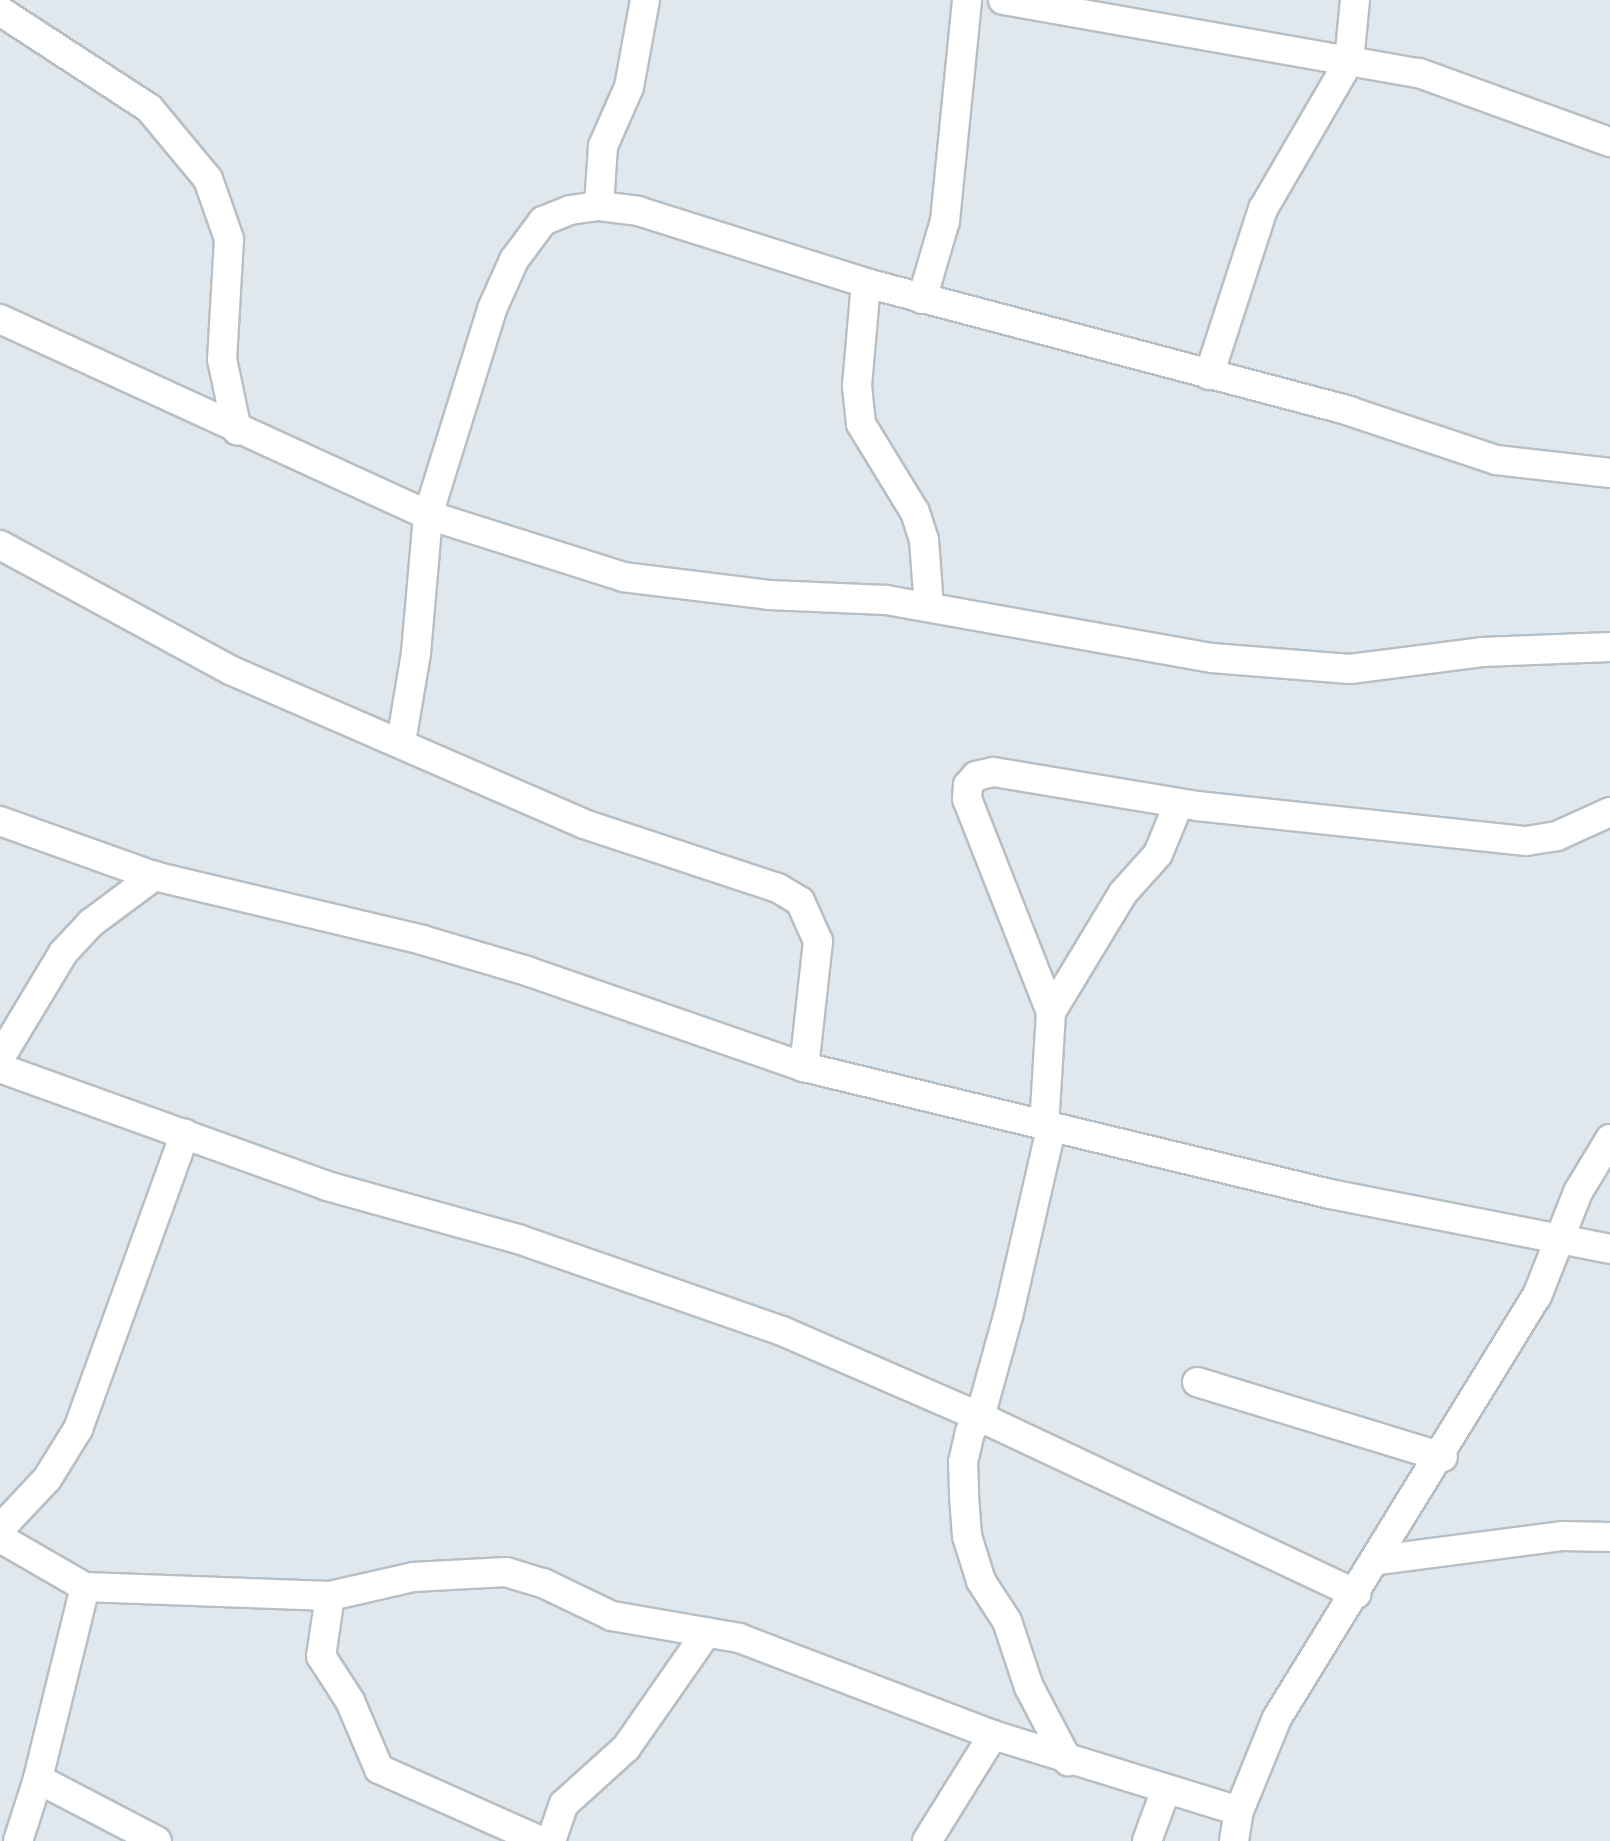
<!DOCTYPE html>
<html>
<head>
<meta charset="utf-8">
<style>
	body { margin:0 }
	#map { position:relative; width:1610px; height:1841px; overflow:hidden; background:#e0e8ed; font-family:Inter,sans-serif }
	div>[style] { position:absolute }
	.roads { filter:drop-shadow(2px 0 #b8bfc4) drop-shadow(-2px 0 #b8bfc4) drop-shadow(0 2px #b8bfc4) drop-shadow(0 -2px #b8bfc4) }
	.street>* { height:28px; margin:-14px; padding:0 14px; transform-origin:14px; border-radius:14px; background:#fff }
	span { translate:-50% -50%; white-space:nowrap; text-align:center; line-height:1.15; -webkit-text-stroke:7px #e0e8ed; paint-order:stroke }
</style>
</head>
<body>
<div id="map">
	<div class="roads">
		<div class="street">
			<div style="left:1003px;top:0;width:422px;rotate:10deg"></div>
			<div style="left:1419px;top:73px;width:203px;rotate:19.9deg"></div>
			<div style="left:0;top:11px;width:178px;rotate:33.1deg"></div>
			<div style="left:149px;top:108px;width:92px;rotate:50.3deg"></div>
			<div style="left:208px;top:179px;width:64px;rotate:70.7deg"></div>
			<div style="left:229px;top:239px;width:120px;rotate:93.3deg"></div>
			<div style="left:222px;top:359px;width:73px;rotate:78.1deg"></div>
			<div style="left:599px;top:206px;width:60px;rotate:-86.2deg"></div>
			<div style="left:603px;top:146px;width:64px;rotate:-66.2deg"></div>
			<div style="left:629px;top:87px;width:88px;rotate:-79.6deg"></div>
			<div style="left:866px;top:283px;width:103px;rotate:95deg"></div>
			<div style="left:857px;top:386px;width:38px;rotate:84deg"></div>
			<div style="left:861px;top:424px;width:103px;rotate:58.5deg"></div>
			<div style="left:915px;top:512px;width:29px;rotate:72deg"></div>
			<div style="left:924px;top:540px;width:67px;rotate:85.7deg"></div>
			<div style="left:922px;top:299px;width:81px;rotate:-73.6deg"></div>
			<div style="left:945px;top:221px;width:222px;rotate:-84.3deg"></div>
			<div style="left:0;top:319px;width:471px;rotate:24.6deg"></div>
			<div style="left:428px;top:515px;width:205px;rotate:17.6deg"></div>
			<div style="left:623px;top:577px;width:147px;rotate:7deg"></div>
			<div style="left:769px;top:595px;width:117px;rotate:2.4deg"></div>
			<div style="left:886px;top:600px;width:331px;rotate:10.1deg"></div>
			<div style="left:1212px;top:658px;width:138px;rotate:4.6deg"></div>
			<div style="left:1350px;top:669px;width:133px;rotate:-7.3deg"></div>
			<div style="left:1482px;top:652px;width:128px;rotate:-2.2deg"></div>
			<div style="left:1209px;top:375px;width:175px;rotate:-72deg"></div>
			<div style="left:1263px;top:209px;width:171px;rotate:-59.8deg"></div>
			<div style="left:1349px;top:61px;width:61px;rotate:-84.4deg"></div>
			<div style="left:0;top:545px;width:262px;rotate:28.5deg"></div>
			<div style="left:230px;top:670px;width:386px;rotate:23.5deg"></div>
			<div style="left:584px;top:824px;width:204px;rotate:18.3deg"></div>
			<div style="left:778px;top:888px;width:26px;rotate:31deg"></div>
			<div style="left:800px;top:901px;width:44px;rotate:65.8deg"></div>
			<div style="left:818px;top:941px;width:127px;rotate:96.3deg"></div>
			<div style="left:401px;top:742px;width:90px;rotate:-80.4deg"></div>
			<div style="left:416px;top:653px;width:139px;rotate:-85deg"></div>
			<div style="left:428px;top:515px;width:216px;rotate:-72.7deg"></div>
			<div style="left:492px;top:309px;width:54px;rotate:-65.8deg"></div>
			<div style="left:514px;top:260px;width:49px;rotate:-53.4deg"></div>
			<div style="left:543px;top:221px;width:29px;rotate:-22deg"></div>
			<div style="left:570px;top:210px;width:29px;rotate:-8deg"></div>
			<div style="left:599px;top:206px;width:39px;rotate:7deg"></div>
			<div style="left:638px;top:211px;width:239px;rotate:17.5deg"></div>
			<div style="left:866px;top:283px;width:500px;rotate:14.8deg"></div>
			<div style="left:1349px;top:411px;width:155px;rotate:18.4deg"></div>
			<div style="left:1496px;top:460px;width:115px;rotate:6.5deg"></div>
			<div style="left:0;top:821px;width:164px;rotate:19.7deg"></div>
			<div style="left:154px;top:876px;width:276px;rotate:13.4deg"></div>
			<div style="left:422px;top:940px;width:109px;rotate:16.4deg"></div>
			<div style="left:527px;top:971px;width:293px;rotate:19.1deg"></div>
			<div style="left:804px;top:1067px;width:541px;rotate:13.57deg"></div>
			<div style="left:1330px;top:1194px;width:285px;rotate:11.1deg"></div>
			<div style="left:1051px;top:1012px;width:229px;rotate:-111.5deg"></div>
			<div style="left:967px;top:799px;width:14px;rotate:-86deg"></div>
			<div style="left:968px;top:785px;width:12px;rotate:-48deg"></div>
			<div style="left:976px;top:776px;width:18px;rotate:-13deg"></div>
			<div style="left:994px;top:772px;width:206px;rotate:9.5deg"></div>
			<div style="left:1197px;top:806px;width:331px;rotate:6.1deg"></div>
			<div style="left:1526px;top:841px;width:31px;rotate:-9deg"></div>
			<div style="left:1557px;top:836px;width:58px;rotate:-24.4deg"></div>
			<div style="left:0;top:1058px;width:122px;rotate:-59deg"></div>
			<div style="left:63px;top:953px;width:41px;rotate:-47deg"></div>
			<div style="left:91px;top:923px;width:79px;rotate:-36.7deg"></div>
			<div style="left:0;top:1068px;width:348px;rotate:19.8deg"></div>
			<div style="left:327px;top:1186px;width:198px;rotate:15.5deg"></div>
			<div style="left:518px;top:1239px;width:280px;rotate:19.2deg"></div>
			<div style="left:782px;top:1331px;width:216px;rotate:23.5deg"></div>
			<div style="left:980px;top:1417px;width:416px;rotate:25.2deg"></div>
			<div style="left:1044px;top:1127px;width:115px;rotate:-86.5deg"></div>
			<div style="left:1051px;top:1012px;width:139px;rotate:-58.8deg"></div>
			<div style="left:1123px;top:893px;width:52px;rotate:-48.1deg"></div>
			<div style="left:1158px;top:854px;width:55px;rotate:-67.6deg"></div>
			<div style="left:1051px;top:1129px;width:192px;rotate:102.9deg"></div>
			<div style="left:1008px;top:1316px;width:105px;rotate:105.5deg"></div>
			<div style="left:980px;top:1417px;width:18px;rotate:124deg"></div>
			<div style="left:970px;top:1432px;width:31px;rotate:103deg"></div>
			<div style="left:963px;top:1462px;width:34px;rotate:88deg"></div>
			<div style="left:964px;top:1496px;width:40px;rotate:85.7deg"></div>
			<div style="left:967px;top:1536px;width:47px;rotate:72.7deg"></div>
			<div style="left:981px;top:1581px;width:48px;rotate:57deg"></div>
			<div style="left:1007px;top:1621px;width:70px;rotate:71.6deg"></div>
			<div style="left:1029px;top:1687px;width:84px;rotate:62.2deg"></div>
			<div style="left:1197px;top:1382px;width:257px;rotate:17deg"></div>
			<div style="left:0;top:1529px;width:69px;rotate:-46.8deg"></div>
			<div style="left:47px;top:1479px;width:59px;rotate:-58.2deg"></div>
			<div style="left:78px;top:1429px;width:314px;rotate:-70.1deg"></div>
			<div style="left:0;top:1538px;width:98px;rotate:30deg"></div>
			<div style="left:85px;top:1587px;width:245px;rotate:2.1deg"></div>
			<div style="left:330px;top:1596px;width:85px;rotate:-12.9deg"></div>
			<div style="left:413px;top:1577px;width:93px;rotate:-3.1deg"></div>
			<div style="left:506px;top:1572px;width:39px;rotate:17deg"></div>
			<div style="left:543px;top:1583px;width:76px;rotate:25.6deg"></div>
			<div style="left:612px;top:1616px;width:129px;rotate:9.8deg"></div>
			<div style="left:739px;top:1638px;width:272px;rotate:20.9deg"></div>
			<div style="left:993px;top:1735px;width:257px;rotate:17.2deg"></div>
			<div style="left:1378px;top:1560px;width:187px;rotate:-7.4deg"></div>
			<div style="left:1563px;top:1536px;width:47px;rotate:1.2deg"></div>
			<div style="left:85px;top:1587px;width:198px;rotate:103.8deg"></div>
			<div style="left:38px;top:1779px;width:134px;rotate:27.5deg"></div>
			<div style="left:330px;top:1596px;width:61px;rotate:98.5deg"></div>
			<div style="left:321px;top:1656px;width:54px;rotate:57.2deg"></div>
			<div style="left:350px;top:1701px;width:74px;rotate:66.9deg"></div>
			<div style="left:379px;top:1769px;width:177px;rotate:24deg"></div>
			<div style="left:18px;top:1841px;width:65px;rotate:-72.1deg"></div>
			<div style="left:551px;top:1841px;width:39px;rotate:-71deg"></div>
			<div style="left:564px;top:1804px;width:84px;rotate:-42.1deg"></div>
			<div style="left:626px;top:1748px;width:141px;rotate:-55.1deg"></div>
			<div style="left:927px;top:1841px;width:125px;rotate:-58.1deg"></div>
			<div style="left:1147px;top:1841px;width:52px;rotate:-69.8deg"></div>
			<div style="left:1234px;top:1841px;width:30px;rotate:-81deg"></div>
			<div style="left:1239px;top:1811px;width:100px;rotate:-67.8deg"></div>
			<div style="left:1277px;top:1718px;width:496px;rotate:-58.4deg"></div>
			<div style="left:1537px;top:1296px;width:112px;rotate:-68.5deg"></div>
			<div style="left:1578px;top:1192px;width:62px;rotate:-58.9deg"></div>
		</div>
	</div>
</div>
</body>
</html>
